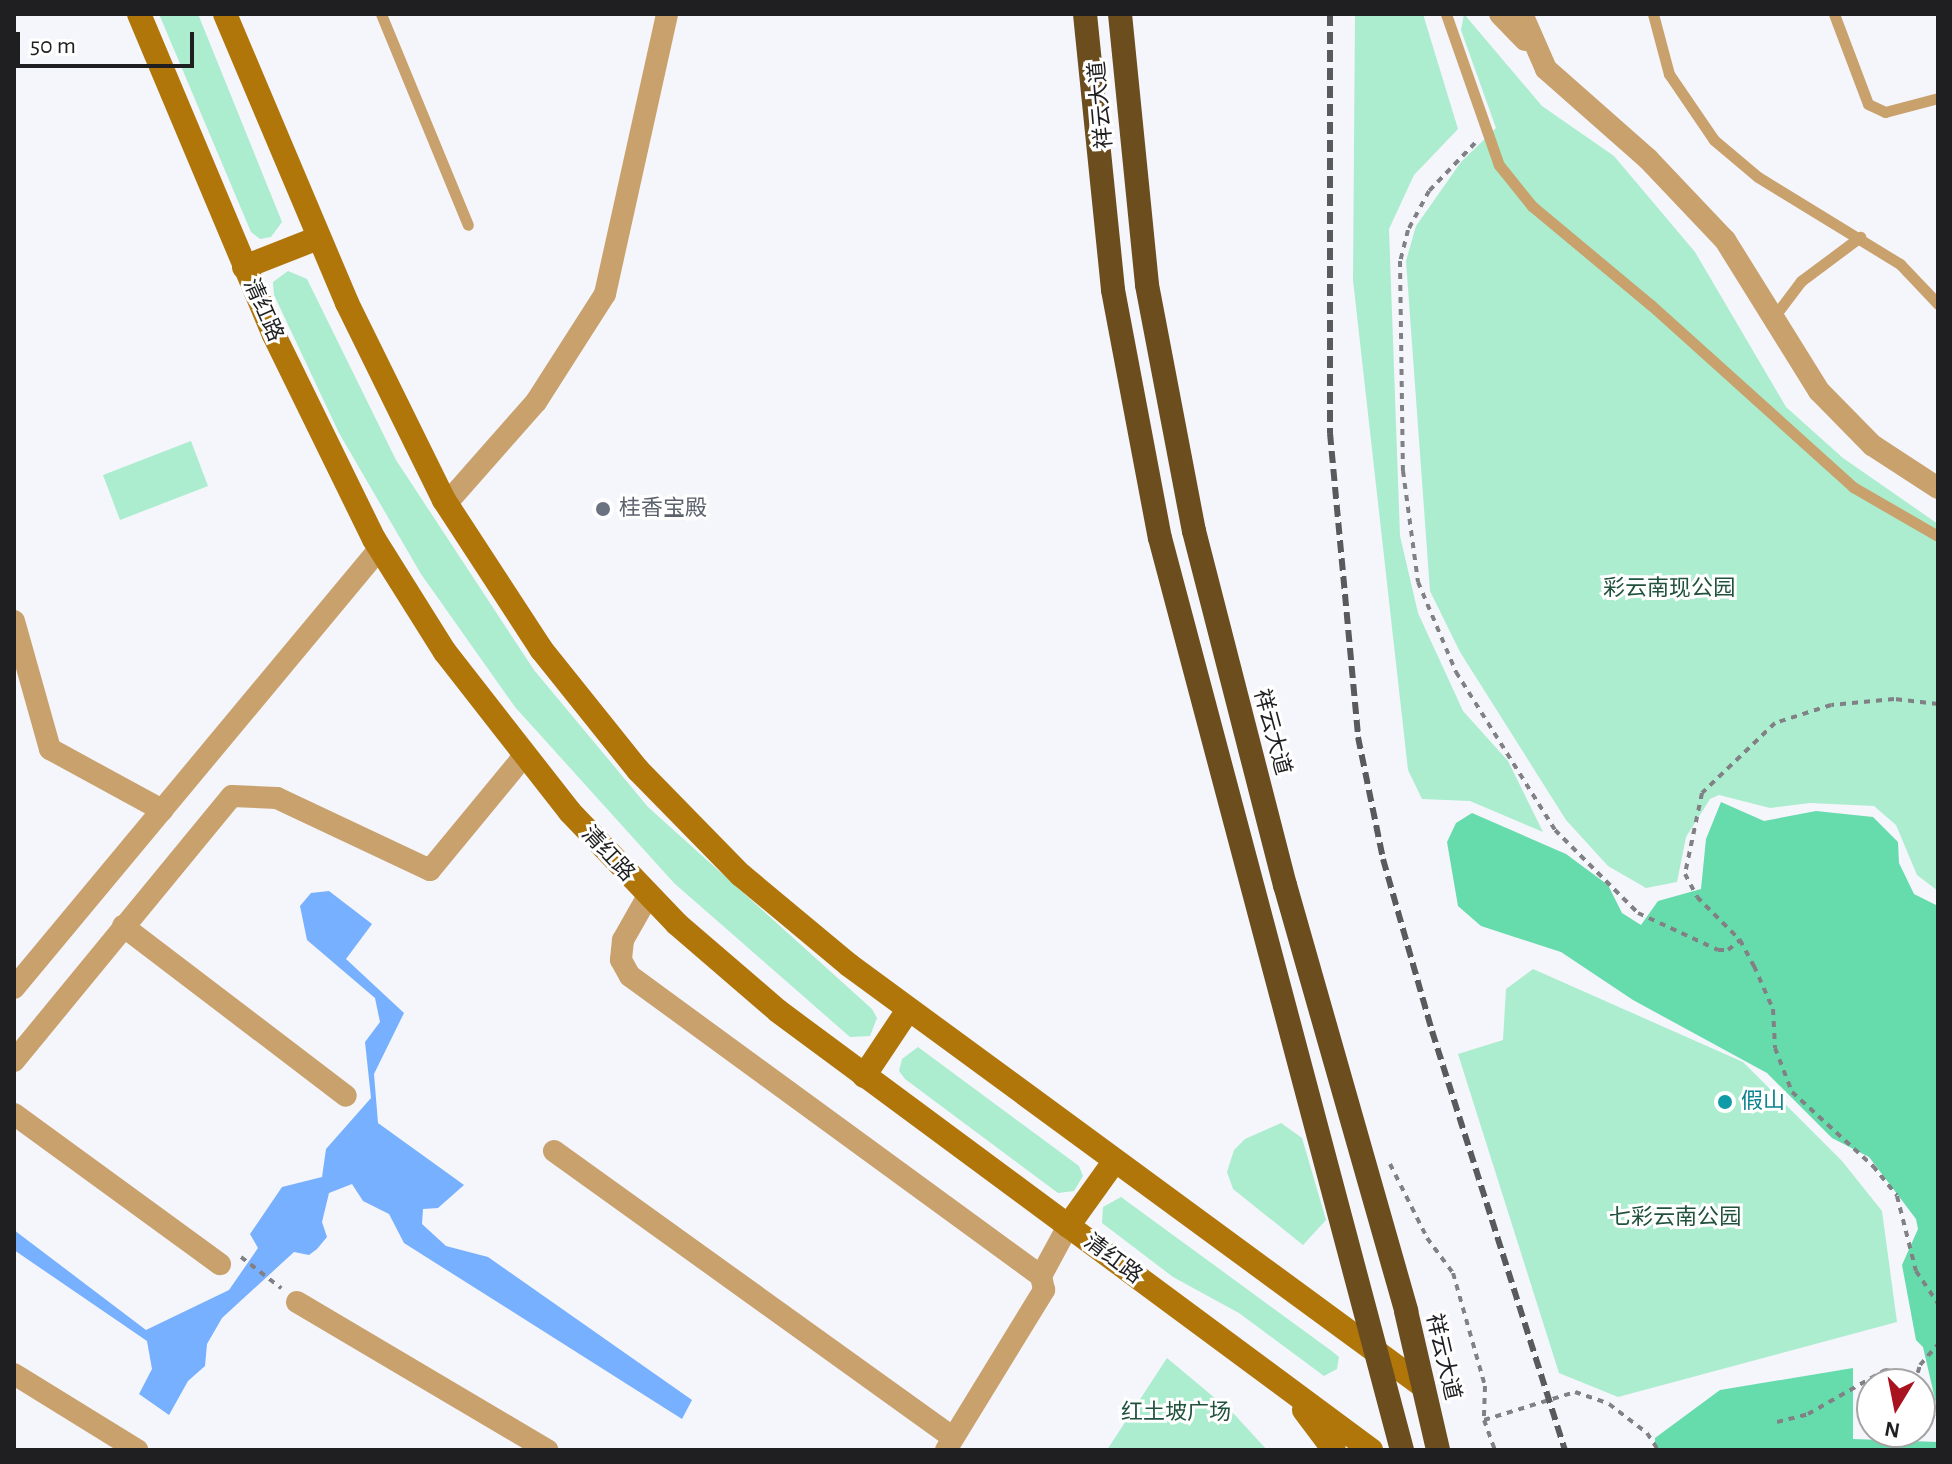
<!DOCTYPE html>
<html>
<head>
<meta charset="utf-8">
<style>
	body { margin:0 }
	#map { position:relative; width:1952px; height:1464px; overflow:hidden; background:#f5f5fc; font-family:"Alegreya Sans","Noto Sans SC",sans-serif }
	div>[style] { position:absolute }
	.green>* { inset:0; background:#abedce }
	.forest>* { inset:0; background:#66dbab }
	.water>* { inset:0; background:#77b0fe }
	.path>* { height:4px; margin-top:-2px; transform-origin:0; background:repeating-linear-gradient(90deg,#818185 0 6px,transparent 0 12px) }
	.lane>* { height:11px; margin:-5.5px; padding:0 5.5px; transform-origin:5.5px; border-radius:5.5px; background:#c9a16c }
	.street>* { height:22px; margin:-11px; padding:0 11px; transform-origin:11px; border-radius:11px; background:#c9a16c }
	.secondary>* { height:24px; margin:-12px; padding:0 12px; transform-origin:12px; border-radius:12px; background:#b17609 }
	.highway>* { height:24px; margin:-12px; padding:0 12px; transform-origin:12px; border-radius:12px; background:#6c4d1e }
	.rail>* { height:6px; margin-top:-3px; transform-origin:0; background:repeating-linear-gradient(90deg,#5a5a5d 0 12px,transparent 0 18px) }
	.dots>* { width:22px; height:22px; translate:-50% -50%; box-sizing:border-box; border:4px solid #fff; border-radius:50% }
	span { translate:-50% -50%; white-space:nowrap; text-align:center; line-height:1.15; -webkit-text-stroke:6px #fff; paint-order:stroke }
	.street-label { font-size:22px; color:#1f1f21 }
	.worship-label { font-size:22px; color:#5b616d }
	.left { translate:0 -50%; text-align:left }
	.park-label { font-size:22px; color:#21523e }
	.culture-label { font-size:22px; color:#0d838f }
	.frame { position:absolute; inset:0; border:16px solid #1f1f21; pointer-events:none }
	.north { position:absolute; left:1856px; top:1368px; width:80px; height:80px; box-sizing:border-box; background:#fff; border:2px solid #a5a5a6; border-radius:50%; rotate:190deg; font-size:22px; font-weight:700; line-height:32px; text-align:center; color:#1f1f21 }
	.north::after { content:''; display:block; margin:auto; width:28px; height:36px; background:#a91320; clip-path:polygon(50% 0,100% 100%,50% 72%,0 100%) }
	.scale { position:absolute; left:16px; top:32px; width:178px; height:36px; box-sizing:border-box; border:4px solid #1f1f21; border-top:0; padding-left:10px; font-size:24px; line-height:28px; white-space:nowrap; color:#1f1f21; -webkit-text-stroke:6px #fff; paint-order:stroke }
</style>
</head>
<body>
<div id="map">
	<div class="green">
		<div style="clip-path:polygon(159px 14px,198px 14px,282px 222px,271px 237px,260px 239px,251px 232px)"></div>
		<div style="clip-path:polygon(1355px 14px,1423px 14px,1458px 129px,1414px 175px,1389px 229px,1400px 536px,1418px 613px,1463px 711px,1508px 761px,1543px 832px,1470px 801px,1422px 799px,1408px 770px,1353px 280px)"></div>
		<div style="clip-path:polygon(1464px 14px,1542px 106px,1614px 156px,1695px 252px,1786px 407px,1843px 458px,1938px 524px,1938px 891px,1917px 875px,1896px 825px,1874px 806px,1810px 803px,1770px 808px,1719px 795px,1710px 799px,1686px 837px,1677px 882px,1646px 888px,1608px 866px,1566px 820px,1460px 652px,1430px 591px,1406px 261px,1416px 226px,1461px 162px,1496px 128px,1461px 30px)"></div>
		<div style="clip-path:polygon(288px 271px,307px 279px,396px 460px,534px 670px,648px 807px,872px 1009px,877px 1018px,870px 1036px,850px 1037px,674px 883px,515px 707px,421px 574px,339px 433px,274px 295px,273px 282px)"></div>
		<div style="clip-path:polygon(191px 441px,208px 486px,120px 520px,103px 475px)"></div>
		<div style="clip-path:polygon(1533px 969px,1743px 1062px,1842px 1161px,1882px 1211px,1897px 1322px,1618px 1397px,1559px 1373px,1458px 1054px,1503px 1040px,1506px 989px)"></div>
		<div style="clip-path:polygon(918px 1047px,1079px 1166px,1083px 1176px,1074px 1191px,1058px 1193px,905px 1079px,899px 1071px,902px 1059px)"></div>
		<div style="clip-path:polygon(1281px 1123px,1302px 1138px,1326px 1220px,1303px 1245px,1233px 1189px,1227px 1172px,1234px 1150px,1245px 1139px)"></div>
		<div style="clip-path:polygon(1121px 1197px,1333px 1352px,1339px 1357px,1337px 1369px,1324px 1376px,1239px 1313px,1173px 1277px,1102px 1223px,1103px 1207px)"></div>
		<div style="clip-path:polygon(1167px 1358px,1234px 1414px,1267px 1450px,1107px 1450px)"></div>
	</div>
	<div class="forest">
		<div style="clip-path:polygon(1721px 802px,1764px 821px,1816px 811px,1873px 817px,1898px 842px,1899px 863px,1914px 894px,1938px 906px,1938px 1412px,1923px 1347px,1916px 1340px,1902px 1265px,1918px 1229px,1916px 1219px,1869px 1157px,1832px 1138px,1767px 1073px,1633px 1000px,1561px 952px,1481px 926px,1458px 906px,1447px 842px,1456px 823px,1472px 813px,1566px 854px,1608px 885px,1622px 913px,1641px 925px,1658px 901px,1701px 889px,1706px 839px)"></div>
		<div style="clip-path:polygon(1853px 1368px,1853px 1439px,1938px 1442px,1938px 1450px,1655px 1450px,1655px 1438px,1720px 1390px)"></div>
	</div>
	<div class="water">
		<div style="clip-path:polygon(329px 891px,372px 924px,346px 959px,404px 1013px,374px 1074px,378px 1123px,464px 1185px,438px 1208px,423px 1209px,422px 1224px,446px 1246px,488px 1257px,692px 1400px,682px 1419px,404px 1243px,389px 1214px,363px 1201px,352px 1184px,329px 1193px,322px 1222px,327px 1237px,317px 1249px,309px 1255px,294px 1252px,222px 1318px,207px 1344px,205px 1366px,188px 1381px,169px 1415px,139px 1394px,152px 1369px,147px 1341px,14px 1250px,14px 1230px,146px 1330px,229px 1290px,258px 1248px,250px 1234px,282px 1187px,322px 1177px,326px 1149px,371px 1098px,365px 1042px,380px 1022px,375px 998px,307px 940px,300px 906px,311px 893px)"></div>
	</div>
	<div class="path">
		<div style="left:1475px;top:143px;width:66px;rotate:133.8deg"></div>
		<div style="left:1429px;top:191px;width:44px;rotate:118.3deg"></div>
		<div style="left:1408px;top:230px;width:32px;rotate:104deg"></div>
		<div style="left:1400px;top:261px;width:210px;rotate:89.2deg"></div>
		<div style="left:1403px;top:471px;width:112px;rotate:82.3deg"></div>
		<div style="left:1418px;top:582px;width:98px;rotate:67.1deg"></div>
		<div style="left:1456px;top:672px;width:186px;rotate:57.9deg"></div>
		<div style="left:1555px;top:830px;width:117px;rotate:45deg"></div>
		<div style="left:1638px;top:913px;width:88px;rotate:24.8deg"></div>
		<div style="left:1718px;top:950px;width:10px"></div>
		<div style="left:1728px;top:950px;width:16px;rotate:-40deg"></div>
		<div style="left:1938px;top:704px;width:44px;rotate:-173.5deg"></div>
		<div style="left:1894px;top:699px;width:63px;rotate:174.6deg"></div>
		<div style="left:1831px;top:705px;width:59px;rotate:162.2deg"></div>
		<div style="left:1775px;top:723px;width:101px;rotate:136.2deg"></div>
		<div style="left:1702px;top:793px;width:83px;rotate:101.9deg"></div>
		<div style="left:1685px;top:874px;width:26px;rotate:62deg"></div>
		<div style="left:1697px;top:897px;width:61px;rotate:45deg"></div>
		<div style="left:1740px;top:940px;width:30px;rotate:62deg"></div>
		<div style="left:1754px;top:966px;width:47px;rotate:66.2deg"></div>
		<div style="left:1773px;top:1009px;width:39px;rotate:87deg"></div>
		<div style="left:1775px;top:1048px;width:47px;rotate:68.9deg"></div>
		<div style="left:1792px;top:1092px;width:110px;rotate:42.4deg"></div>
		<div style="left:1873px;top:1166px;width:38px;rotate:51deg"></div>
		<div style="left:1897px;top:1196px;width:77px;rotate:75.8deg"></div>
		<div style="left:1916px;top:1271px;width:40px;rotate:56deg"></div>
		<div style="left:1390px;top:1164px;width:83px;rotate:63.4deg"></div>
		<div style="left:1427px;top:1238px;width:44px;rotate:53.4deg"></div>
		<div style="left:1453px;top:1273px;width:117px;rotate:74.2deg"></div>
		<div style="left:1485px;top:1386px;width:34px;rotate:92deg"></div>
		<div style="left:1484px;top:1420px;width:32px;rotate:70deg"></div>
		<div style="left:241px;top:1257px;width:51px;rotate:37.8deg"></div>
		<div style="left:1914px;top:1384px;width:20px;rotate:-72deg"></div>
		<div style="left:1920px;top:1365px;width:28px;rotate:-49deg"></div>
		<div style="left:1920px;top:1407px;width:22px;rotate:36deg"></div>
		<div style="left:1484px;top:1420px;width:95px;rotate:-17.1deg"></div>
		<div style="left:1575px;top:1392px;width:36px;rotate:19deg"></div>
		<div style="left:1609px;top:1404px;width:48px;rotate:37.3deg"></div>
		<div style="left:1647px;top:1433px;width:20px;rotate:57deg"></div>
		<div style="left:1777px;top:1422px;width:32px;rotate:-14deg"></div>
		<div style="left:1808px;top:1414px;width:89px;rotate:-29.7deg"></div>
		<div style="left:1885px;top:1370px;width:30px;rotate:9deg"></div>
	</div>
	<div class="lane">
		<div style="left:381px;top:14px;width:228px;rotate:67.6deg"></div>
		<div style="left:1446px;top:14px;width:160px;rotate:70.7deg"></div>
		<div style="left:1499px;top:165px;width:53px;rotate:51.2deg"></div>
		<div style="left:1532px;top:206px;width:155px;rotate:39.8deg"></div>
		<div style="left:1651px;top:305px;width:272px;rotate:42deg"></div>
		<div style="left:1853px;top:487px;width:98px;rotate:30deg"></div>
		<div style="left:1653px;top:14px;width:62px;rotate:75.1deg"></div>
		<div style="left:1669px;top:74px;width:80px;rotate:55.7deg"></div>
		<div style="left:1714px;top:140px;width:57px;rotate:40.1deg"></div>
		<div style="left:1758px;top:177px;width:167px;rotate:31.5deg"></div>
		<div style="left:1900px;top:264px;width:55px;rotate:46.5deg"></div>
		<div style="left:1834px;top:14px;width:96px;rotate:69.3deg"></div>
		<div style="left:1868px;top:104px;width:19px;rotate:25deg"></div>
		<div style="left:1885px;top:112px;width:55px;rotate:-14.8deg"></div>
		<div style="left:1773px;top:318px;width:46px;rotate:-52.9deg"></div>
		<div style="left:1801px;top:281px;width:74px;rotate:-36.7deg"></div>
	</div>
	<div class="street">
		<div style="left:1500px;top:14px;width:36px;rotate:46deg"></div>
		<div style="left:1522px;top:14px;width:60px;rotate:66.4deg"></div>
		<div style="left:1546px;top:69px;width:136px;rotate:41.4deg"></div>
		<div style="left:1648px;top:159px;width:112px;rotate:46.5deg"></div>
		<div style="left:1725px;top:240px;width:178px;rotate:58.1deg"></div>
		<div style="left:1819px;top:391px;width:76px;rotate:45.5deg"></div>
		<div style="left:1872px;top:445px;width:79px;rotate:33.1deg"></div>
		<div style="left:446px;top:504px;width:136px;rotate:-48.6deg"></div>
		<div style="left:536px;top:402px;width:128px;rotate:-57.4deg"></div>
		<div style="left:605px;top:294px;width:287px;rotate:-77.5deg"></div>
		<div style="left:14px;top:621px;width:133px;rotate:74.3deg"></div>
		<div style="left:50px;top:749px;width:128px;rotate:28.6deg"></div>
		<div style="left:648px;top:896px;width:51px;rotate:119.6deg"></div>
		<div style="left:623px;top:940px;width:20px;rotate:96deg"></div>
		<div style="left:621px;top:960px;width:18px;rotate:61deg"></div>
		<div style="left:630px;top:976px;width:509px;rotate:36.13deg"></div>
		<div style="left:123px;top:926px;width:280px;rotate:37.3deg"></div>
		<div style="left:14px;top:988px;width:572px;rotate:-50.25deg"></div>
		<div style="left:14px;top:1061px;width:343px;rotate:-50.6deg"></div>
		<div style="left:232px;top:796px;width:45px;rotate:2.5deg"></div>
		<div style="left:277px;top:798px;width:169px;rotate:25.2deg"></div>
		<div style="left:430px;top:870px;width:146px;rotate:-50.5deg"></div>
		<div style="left:14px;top:1114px;width:255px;rotate:36.1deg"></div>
		<div style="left:554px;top:1151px;width:491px;rotate:35.7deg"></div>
		<div style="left:297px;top:1302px;width:291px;rotate:30.6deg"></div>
		<div style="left:14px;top:1374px;width:145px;rotate:31.7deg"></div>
		<div style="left:946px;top:1450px;width:188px;rotate:-58.5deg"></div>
		<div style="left:1044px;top:1290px;width:14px;rotate:-102deg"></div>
		<div style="left:1041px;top:1276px;width:57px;rotate:-61.6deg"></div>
	</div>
	<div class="secondary">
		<div style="left:139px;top:14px;width:348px;rotate:67.2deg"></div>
		<div style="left:274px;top:335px;width:227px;rotate:63.9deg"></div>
		<div style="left:374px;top:539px;width:133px;rotate:57.9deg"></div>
		<div style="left:445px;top:652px;width:203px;rotate:52deg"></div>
		<div style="left:570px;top:812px;width:155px;rotate:46.3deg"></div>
		<div style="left:677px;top:924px;width:133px;rotate:40.7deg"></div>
		<div style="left:778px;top:1011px;width:738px;rotate:36.51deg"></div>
		<div style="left:225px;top:14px;width:314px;rotate:67.1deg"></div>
		<div style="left:347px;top:303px;width:220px;rotate:63.8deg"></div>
		<div style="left:444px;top:500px;width:178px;rotate:56.9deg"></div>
		<div style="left:541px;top:649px;width:155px;rotate:51.3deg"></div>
		<div style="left:638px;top:770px;width:147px;rotate:45.6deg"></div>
		<div style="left:741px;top:875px;width:141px;rotate:39.8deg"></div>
		<div style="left:849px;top:965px;width:712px;rotate:36.26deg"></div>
		<div style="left:244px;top:267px;width:79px;rotate:-21.4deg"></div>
		<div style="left:864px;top:1076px;width:79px;rotate:-56.3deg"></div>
		<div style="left:1068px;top:1226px;width:79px;rotate:-54.3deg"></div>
		<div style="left:1304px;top:1410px;width:50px;rotate:53.1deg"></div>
	</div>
	<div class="highway">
		<div style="left:1085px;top:14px;width:277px;rotate:84.2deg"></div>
		<div style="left:1113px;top:290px;width:252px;rotate:79.3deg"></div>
		<div style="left:1160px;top:538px;width:944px;rotate:75.14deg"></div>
		<div style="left:1120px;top:14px;width:272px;rotate:84.3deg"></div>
		<div style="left:1147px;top:285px;width:250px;rotate:79.2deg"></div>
		<div style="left:1194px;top:531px;width:366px;rotate:75.6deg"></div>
		<div style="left:1285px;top:885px;width:443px;rotate:74.1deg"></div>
		<div style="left:1406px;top:1311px;width:143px;rotate:77deg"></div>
	</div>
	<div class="rail">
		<div style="left:1330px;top:14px;width:419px;rotate:90deg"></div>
		<div style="left:1330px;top:433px;width:305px;rotate:84.7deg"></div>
		<div style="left:1358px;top:737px;width:125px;rotate:78.4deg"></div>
		<div style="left:1383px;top:859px;width:179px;rotate:74.1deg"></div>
		<div style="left:1432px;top:1031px;width:440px;rotate:72.4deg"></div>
	</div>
	<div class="dots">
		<div style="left:603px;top:509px;background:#6b7280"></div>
		<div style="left:1725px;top:1102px;background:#0f9aa8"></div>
	</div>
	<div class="street-label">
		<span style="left:1101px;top:105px;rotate:-95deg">祥云大道</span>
		<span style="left:263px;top:310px;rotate:66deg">清红路</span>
		<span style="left:1272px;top:732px;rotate:75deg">祥云大道</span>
		<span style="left:608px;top:854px;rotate:47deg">清红路</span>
		<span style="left:1113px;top:1259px;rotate:37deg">清红路</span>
		<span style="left:1443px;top:1357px;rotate:77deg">祥云大道</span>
	</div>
	<div class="worship-label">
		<span class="left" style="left:619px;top:509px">桂香宝殿</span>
	</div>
	<div class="park-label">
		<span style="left:1669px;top:589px">彩云南现公园</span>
		<span style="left:1675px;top:1218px">七彩云南公园</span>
		<span style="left:1176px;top:1413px">红土坡广场</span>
	</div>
	<div class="culture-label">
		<span class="left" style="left:1741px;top:1102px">假山</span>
	</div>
	<div class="frame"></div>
	<div class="north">N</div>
	<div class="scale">50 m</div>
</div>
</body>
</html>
